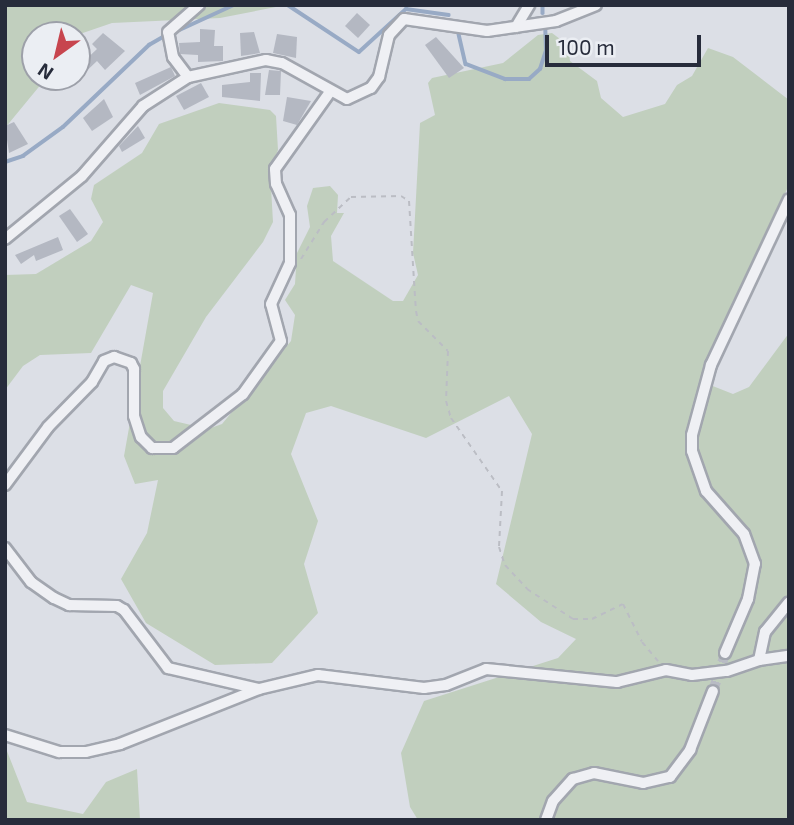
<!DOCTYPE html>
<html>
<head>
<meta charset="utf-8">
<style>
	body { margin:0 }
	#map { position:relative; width:794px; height:825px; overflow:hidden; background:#dcdfe6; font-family:"Exo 2",sans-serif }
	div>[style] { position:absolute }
	.green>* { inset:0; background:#c1cfbe }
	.stream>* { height:3.5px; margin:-1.75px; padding:0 1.75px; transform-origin:1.75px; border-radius:1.75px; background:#98aac5 }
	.building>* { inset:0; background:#b4b8c2 }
	.minor-tunnel>* { height:10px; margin-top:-5px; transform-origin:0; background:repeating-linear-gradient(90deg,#b8bbc4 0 10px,transparent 0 15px) }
	.path>* { height:2px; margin-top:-1px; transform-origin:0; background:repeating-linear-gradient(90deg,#bbbdc4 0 5px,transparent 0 10px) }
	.roads { filter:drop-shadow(2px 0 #a2a6af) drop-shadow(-2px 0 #a2a6af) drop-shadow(0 2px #a2a6af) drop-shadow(0 -2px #a2a6af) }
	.minor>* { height:10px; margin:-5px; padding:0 5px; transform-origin:5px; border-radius:5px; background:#eff0f4 }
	span { translate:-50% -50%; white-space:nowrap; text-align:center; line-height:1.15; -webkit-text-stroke:5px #ebeef3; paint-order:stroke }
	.frame { position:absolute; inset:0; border:7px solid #272c3b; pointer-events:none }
	.north { position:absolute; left:21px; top:21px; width:70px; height:70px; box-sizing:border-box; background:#ebeef3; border:2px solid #9da0a9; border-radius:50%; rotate:214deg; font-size:19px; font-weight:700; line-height:28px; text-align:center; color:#272c3b }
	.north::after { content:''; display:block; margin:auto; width:24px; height:32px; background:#c7454e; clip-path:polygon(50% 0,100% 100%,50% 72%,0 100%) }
	.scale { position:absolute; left:545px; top:35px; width:156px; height:32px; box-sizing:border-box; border:4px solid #272c3b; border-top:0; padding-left:9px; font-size:21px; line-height:24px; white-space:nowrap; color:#272c3b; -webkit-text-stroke:5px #ebeef3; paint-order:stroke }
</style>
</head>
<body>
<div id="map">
	<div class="green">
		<div style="clip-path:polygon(5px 5px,286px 5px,220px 18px,112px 23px,77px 35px,35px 35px,35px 77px,47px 77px,5px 128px)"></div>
		<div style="clip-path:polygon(552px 33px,568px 45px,570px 61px,597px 81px,601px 98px,623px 117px,665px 104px,677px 85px,692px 76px,708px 48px,733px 57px,789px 100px,789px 185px,732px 304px,737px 320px,700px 381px,733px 394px,749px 387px,789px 333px,789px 820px,418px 820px,410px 807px,401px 753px,424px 701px,558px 658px,576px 639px,541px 622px,496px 584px,532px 434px,509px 396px,426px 438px,331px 406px,306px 413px,291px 454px,318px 521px,304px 564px,318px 613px,272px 663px,215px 665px,146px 623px,121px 579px,147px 533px,158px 480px,135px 484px,124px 456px,153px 293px,131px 285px,91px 353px,40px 355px,23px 366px,5px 390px,5px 275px,36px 274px,91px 241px,103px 222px,91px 199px,94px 185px,142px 153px,159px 124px,219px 103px,270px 110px,276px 116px,278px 150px,270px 170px,273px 222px,263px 242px,206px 317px,163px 391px,163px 408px,174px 421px,208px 429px,222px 424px,291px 341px,295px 315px,285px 300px,295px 284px,297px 253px,310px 227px,307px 206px,313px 188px,330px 186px,338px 195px,337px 213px,344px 213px,331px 236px,333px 261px,393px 301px,403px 301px,418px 275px,413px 253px,420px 123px,435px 115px,428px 83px,432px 78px,503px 63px,538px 35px)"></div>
		<div style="clip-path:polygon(5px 746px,27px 802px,83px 814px,106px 782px,137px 769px,140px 820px,5px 820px)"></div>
	</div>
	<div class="stream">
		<div style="left:248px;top:5px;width:13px"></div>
		<div style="left:288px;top:5px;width:85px;rotate:33.5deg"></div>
		<div style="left:359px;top:52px;width:64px;rotate:-42.5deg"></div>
		<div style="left:406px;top:9px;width:43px;rotate:7.9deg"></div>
		<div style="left:543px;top:5px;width:8px;rotate:90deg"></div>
		<div style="left:458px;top:30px;width:35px;rotate:77deg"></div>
		<div style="left:466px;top:64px;width:42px;rotate:21deg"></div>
		<div style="left:505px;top:79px;width:24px"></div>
		<div style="left:529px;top:79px;width:15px;rotate:-42deg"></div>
		<div style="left:540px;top:69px;width:20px;rotate:-72deg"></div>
		<div style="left:546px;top:50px;width:24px;rotate:-92deg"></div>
		<div style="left:173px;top:33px;width:67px;rotate:-24.7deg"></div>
		<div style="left:5px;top:162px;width:19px;rotate:-18deg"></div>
		<div style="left:23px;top:156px;width:49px;rotate:-35.9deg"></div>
		<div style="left:63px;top:127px;width:119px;rotate:-43.6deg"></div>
		<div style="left:149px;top:45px;width:20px;rotate:-30deg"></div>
	</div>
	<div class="building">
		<div style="clip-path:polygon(357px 13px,370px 25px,358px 38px,345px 26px)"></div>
		<div style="clip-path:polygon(200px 29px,215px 30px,214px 46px,223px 46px,223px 61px,198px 62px,198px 55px,180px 54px,179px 43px,200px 42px)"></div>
		<div style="clip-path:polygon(254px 32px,260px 53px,241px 56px,240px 33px)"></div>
		<div style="clip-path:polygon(103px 33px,125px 51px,105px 70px,97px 61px,77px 80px,77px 68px,97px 49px,92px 44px)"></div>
		<div style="clip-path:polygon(277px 34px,297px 37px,296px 58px,273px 53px)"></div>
		<div style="clip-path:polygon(436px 37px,464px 68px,449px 78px,425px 45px)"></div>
		<div style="clip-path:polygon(171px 67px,175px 76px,140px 95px,135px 83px)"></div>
		<div style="clip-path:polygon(269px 70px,281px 71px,280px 95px,265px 95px)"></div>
		<div style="clip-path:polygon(250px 73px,261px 73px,260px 101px,222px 97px,222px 85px,250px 82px)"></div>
		<div style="clip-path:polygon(201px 83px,209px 97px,184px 110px,176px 96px)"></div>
		<div style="clip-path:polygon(287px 97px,311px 101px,297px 125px,283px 121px)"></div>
		<div style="clip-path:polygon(104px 99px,113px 117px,92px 131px,83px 118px)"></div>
		<div style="clip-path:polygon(14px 122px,28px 144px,9px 153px,5px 126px)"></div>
		<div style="clip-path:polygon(138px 126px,145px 138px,122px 152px,119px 146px)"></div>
		<div style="clip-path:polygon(70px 209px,88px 234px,77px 242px,59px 216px)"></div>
		<div style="clip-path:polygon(58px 237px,63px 250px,36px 261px,34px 255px,21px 264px,15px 255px)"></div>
	</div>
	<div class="minor-tunnel">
		<div style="left:713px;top:691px;width:40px;rotate:-72deg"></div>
	</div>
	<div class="path">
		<div style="left:301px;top:259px;width:44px;rotate:-58.1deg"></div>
		<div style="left:324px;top:222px;width:37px;rotate:-43deg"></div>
		<div style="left:351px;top:197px;width:50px;rotate:-1.1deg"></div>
		<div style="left:401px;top:196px;width:9px;rotate:32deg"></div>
		<div style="left:409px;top:201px;width:110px;rotate:86.4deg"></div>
		<div style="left:416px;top:311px;width:10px;rotate:79deg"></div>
		<div style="left:418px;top:321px;width:42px;rotate:45deg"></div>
		<div style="left:448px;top:351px;width:50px;rotate:92.3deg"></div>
		<div style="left:446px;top:401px;width:18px;rotate:74deg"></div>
		<div style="left:451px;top:418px;width:89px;rotate:55.1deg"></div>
		<div style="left:502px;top:491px;width:56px;rotate:93.1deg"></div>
		<div style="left:499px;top:547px;width:19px;rotate:72deg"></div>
		<div style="left:505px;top:565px;width:33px;rotate:47deg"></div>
		<div style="left:527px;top:589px;width:55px;rotate:33.1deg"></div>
		<div style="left:573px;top:619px;width:19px"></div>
		<div style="left:592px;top:619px;width:34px;rotate:-26deg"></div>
		<div style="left:623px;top:604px;width:42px;rotate:63.4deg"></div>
		<div style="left:642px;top:642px;width:25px;rotate:50deg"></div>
	</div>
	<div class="roads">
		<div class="minor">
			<div style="left:516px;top:27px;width:26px;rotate:-59deg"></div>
			<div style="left:188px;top:77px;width:25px;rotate:-127deg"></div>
			<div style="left:173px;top:57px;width:25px;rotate:-101deg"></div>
			<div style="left:168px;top:32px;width:41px;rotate:-41.1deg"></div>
			<div style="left:5px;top:239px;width:99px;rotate:-39.3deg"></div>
			<div style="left:82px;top:176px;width:93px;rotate:-48.9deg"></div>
			<div style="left:143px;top:106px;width:54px;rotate:-32.8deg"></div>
			<div style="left:188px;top:77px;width:80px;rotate:-12.3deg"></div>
			<div style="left:266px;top:60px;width:16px;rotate:11deg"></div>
			<div style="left:282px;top:63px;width:74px;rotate:29deg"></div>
			<div style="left:347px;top:99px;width:26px;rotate:-25deg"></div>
			<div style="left:371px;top:88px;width:14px;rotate:-54deg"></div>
			<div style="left:379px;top:77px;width:43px;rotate:-76.6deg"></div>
			<div style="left:389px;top:35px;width:22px;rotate:-47deg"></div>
			<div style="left:404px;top:19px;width:84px;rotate:8.2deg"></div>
			<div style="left:487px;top:31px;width:70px;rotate:-8.2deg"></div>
			<div style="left:556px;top:21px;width:43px;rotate:-21.8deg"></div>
			<div style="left:5px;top:485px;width:72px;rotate:-53.4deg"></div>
			<div style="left:48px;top:427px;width:63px;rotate:-45.6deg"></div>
			<div style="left:92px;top:382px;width:24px;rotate:-60deg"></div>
			<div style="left:104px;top:361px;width:11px;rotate:-22deg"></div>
			<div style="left:114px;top:357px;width:18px;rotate:19deg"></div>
			<div style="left:131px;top:363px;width:7px;rotate:63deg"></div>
			<div style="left:134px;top:369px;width:47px;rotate:90deg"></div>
			<div style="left:134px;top:416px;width:22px;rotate:72deg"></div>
			<div style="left:141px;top:437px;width:16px;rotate:45deg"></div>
			<div style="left:152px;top:448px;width:21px"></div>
			<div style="left:173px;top:448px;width:88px;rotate:-37.6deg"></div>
			<div style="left:243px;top:394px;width:65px;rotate:-54.4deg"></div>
			<div style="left:281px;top:341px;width:38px;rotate:-105deg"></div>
			<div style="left:271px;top:304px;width:45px;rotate:-65.1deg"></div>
			<div style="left:290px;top:263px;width:48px;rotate:-90deg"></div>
			<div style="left:290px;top:215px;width:34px;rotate:-114deg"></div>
			<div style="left:276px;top:184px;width:15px;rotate:-94deg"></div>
			<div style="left:275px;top:169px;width:95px;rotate:-54.5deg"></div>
			<div style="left:5px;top:548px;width:43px;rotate:52.6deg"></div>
			<div style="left:31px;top:582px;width:28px;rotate:35deg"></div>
			<div style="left:54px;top:598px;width:17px;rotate:25deg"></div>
			<div style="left:69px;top:605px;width:48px;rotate:1.2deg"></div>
			<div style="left:117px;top:606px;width:8px;rotate:30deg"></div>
			<div style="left:124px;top:610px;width:73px;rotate:52.8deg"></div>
			<div style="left:168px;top:668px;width:93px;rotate:13deg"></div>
			<div style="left:725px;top:653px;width:59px;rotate:-66.9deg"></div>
			<div style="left:748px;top:599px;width:36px;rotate:-79deg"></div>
			<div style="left:755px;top:564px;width:32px;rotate:-110deg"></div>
			<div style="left:744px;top:534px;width:57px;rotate:-131.5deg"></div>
			<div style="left:706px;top:491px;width:42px;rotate:-109.3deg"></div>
			<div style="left:692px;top:451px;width:16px;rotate:-90deg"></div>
			<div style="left:692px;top:435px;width:73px;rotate:-74.8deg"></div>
			<div style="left:711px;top:365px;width:183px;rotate:-64.8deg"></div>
			<div style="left:759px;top:660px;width:29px;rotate:-78deg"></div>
			<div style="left:765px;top:632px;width:38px;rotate:-51deg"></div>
			<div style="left:5px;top:735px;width:57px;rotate:17.5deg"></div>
			<div style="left:59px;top:752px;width:27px"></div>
			<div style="left:86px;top:752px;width:35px;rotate:-13deg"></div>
			<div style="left:120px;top:744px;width:149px;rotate:-21.6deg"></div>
			<div style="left:259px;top:689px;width:61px;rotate:-13.3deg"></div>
			<div style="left:318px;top:675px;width:107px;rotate:7deg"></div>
			<div style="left:424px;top:688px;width:22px;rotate:-8deg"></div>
			<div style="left:446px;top:685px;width:43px;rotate:-21.8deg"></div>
			<div style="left:486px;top:669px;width:132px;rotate:5.7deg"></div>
			<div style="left:617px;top:682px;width:50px;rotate:-13.8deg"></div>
			<div style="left:666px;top:670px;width:26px;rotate:11deg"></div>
			<div style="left:692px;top:675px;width:35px;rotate:-7deg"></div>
			<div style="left:727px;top:671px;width:34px;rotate:-19deg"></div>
			<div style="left:759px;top:660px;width:30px;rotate:-8deg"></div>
			<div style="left:546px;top:820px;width:20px;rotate:-70deg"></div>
			<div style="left:553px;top:801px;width:30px;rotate:-48deg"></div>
			<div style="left:573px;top:779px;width:22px;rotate:-16deg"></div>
			<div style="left:594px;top:773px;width:50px;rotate:11.5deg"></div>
			<div style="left:643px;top:783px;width:28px;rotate:-13deg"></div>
			<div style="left:670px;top:777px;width:34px;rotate:-53deg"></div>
			<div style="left:690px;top:750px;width:63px;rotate:-68.7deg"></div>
		</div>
	</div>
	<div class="frame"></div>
	<div class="north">N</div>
	<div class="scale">100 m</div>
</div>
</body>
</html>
